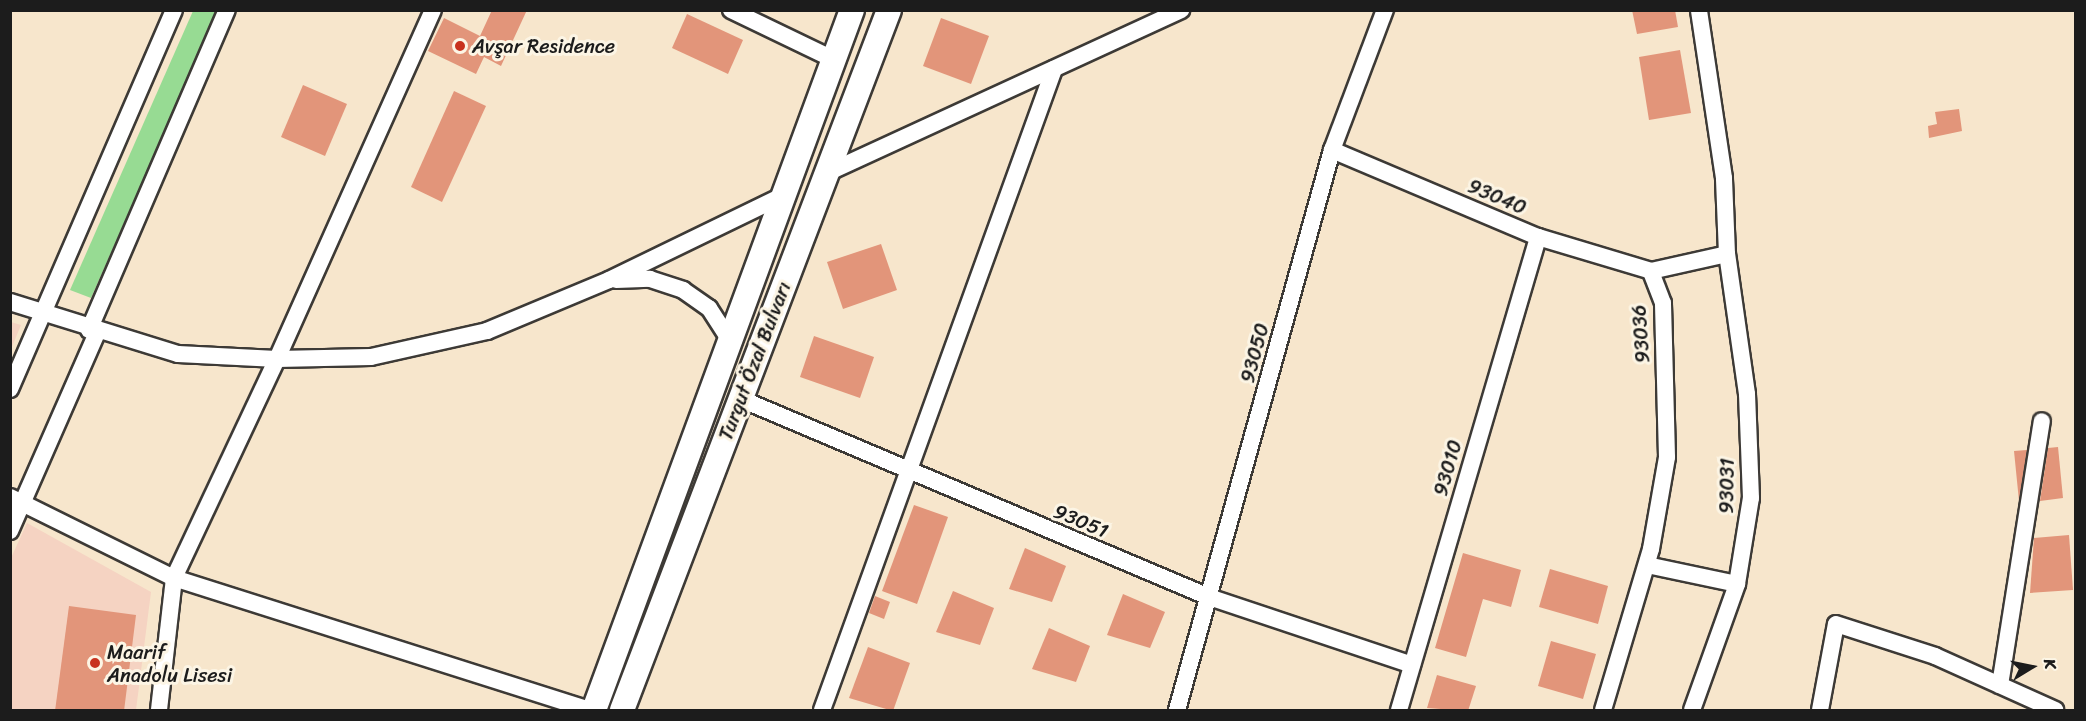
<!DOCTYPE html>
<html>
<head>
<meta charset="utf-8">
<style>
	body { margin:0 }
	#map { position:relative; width:2086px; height:721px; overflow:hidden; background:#f7e6cc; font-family:Sriracha,sans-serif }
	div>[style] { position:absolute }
	.built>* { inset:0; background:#f5d3c2 }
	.green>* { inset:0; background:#97db93 }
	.building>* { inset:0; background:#e2957a }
	.roads { filter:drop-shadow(2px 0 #3d3a36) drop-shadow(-2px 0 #3d3a36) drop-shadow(0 2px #3d3a36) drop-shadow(0 -2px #3d3a36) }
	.street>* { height:16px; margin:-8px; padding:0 8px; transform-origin:8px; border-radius:8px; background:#fff }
	.secondary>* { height:24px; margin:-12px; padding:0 12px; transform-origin:12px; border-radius:12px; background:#fff }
	.dots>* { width:16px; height:16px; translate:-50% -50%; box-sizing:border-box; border:3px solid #fcf5e5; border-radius:50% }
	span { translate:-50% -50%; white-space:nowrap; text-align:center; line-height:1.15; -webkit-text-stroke:6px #fcf5e5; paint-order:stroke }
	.poi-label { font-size:20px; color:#1c1c1c }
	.left { translate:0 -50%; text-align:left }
	.street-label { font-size:20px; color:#1c1c1c }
	.frame { position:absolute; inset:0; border:12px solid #1c1c1c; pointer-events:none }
	.north { position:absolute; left:2002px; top:637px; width:60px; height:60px; -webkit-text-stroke:4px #fcf5e5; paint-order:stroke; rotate:80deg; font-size:16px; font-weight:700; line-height:24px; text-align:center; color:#1c1c1c }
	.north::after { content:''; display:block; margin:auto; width:21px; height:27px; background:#1c1c1c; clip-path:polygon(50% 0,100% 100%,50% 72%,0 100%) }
</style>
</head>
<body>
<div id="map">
	<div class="built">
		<div style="clip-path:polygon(11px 322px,21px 325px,11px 349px)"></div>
		<div style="clip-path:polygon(27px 523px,151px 592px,136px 710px,11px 710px,11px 558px)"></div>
	</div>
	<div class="green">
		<div style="clip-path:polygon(193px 11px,218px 11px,91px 298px,70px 290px)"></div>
	</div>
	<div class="building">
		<div style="clip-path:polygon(492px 10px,527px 10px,501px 66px,484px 57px,476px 74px,428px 51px,444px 18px,480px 36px)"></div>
		<div style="clip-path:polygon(1632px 10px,1675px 10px,1678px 27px,1637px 34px)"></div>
		<div style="clip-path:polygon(687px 14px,743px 40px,728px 74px,672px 48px)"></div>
		<div style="clip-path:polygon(941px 18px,989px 36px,971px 84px,923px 66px)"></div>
		<div style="clip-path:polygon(1680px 50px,1691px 113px,1649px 120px,1639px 57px)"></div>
		<div style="clip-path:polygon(303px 85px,347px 104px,325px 156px,281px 137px)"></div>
		<div style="clip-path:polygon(454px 91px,486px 106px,442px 202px,411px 187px)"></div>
		<div style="clip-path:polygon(1959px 109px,1962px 131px,1929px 138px,1928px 126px,1937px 124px,1935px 112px)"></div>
		<div style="clip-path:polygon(881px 244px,897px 290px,843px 309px,827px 262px)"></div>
		<div style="clip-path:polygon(814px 336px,874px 357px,860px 398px,800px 377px)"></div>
		<div style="clip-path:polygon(2058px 447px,2063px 498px,2040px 501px,2048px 448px)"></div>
		<div style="clip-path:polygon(2027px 450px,2019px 501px,2014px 451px)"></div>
		<div style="clip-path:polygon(914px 505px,948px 517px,917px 604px,882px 591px)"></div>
		<div style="clip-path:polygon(2069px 535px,2073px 590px,2030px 593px,2034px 538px)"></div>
		<div style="clip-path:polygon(1025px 548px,1066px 566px,1052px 602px,1009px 589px)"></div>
		<div style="clip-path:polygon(1463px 553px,1521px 570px,1511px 607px,1483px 599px,1466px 657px,1435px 648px)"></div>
		<div style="clip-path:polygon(1550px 569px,1608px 586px,1598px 624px,1539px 607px)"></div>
		<div style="clip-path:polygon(953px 591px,994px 608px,980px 645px,936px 632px)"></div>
		<div style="clip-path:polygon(1123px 594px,1165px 612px,1150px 648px,1107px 635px)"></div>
		<div style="clip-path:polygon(875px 596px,890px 602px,884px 619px,869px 613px)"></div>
		<div style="clip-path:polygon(69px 606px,136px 615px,124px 711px,55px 711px)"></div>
		<div style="clip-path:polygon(1049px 628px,1090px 646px,1076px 682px,1032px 669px)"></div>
		<div style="clip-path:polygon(1551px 641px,1596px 654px,1583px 699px,1538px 686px)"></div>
		<div style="clip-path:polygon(868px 647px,910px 663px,893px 711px,849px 698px)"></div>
		<div style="clip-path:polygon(1437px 675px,1476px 686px,1468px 711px,1427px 708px)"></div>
	</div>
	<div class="roads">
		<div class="street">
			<div style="left:433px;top:10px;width:382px;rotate:114.1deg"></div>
			<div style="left:277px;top:359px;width:94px;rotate:-1.2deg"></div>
			<div style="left:371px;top:357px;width:119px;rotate:-12.6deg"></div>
			<div style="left:487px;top:331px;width:132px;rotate:-22.7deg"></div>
			<div style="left:609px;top:280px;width:197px;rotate:-25.9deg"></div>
			<div style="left:731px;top:10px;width:113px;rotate:25.7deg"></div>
			<div style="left:1332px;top:150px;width:224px;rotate:22.9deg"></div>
			<div style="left:1538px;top:237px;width:118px;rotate:16.7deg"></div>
			<div style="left:1651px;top:271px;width:78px;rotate:-12.6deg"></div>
			<div style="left:1727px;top:254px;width:76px;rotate:-92.3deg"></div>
			<div style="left:1724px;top:178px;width:170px;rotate:-98.5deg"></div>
			<div style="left:827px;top:173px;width:390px;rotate:-24.7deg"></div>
			<div style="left:616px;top:280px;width:34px;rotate:-2deg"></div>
			<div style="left:650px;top:279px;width:35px;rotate:18deg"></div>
			<div style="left:683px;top:290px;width:32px;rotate:35deg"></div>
			<div style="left:709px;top:308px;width:40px;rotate:57.1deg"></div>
			<div style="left:10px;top:302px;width:176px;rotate:17.2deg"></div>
			<div style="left:178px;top:354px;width:99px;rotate:2.9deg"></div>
			<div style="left:277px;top:359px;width:242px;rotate:115.2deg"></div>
			<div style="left:174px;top:578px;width:133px;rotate:96.5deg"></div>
			<div style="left:89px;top:330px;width:348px;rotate:-66.7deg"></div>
			<div style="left:10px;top:389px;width:413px;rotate:-66.6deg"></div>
			<div style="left:741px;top:399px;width:508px;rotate:22.93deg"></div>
			<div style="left:1209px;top:597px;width:214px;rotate:18.5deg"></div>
			<div style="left:10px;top:497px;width:183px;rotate:26.3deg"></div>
			<div style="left:174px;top:578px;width:436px;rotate:17.6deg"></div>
			<div style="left:10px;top:531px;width:216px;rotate:-66.3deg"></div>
			<div style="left:1647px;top:565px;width:92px;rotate:11.9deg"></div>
			<div style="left:2000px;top:685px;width:267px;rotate:-81deg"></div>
			<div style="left:822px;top:710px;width:682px;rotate:-70.1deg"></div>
			<div style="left:1177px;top:710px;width:581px;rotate:-74.53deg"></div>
			<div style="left:1332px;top:150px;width:150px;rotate:-69.3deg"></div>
			<div style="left:1399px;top:710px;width:493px;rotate:-73.6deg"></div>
			<div style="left:1603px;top:710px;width:168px;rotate:-73.4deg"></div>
			<div style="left:1651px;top:549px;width:93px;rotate:-80.1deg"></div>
			<div style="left:1667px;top:457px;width:154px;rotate:-91.5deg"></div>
			<div style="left:1663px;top:303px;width:34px;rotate:-111deg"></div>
			<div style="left:1692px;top:710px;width:134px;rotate:-70.3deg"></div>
			<div style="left:1737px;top:584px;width:87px;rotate:-80.8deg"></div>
			<div style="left:1751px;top:498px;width:104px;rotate:-92.2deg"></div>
			<div style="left:1747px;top:394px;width:141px;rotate:-98.1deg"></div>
			<div style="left:1820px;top:710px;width:87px;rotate:-79.5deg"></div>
			<div style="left:1836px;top:624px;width:104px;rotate:17.9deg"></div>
			<div style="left:1935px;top:656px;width:132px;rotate:24.2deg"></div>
		</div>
		<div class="secondary">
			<div style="left:594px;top:710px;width:746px;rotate:-69.77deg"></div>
			<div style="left:622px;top:710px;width:749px;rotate:-69.12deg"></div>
		</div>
	</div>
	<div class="dots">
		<div style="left:460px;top:46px;background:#c8321e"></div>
		<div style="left:95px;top:663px;background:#c8321e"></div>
	</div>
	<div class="poi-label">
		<span class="left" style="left:472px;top:46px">Avşar Residence</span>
		<span class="left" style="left:107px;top:664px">Maarif<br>Anadolu Lisesi</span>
	</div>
	<div class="street-label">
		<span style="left:1497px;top:197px;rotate:23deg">93040</span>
		<span style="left:1641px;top:334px;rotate:-94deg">93036</span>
		<span style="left:1255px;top:353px;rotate:-75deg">93050</span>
		<span style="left:755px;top:361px;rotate:-69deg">Turgut Özal Bulvarı</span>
		<span style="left:1448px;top:468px;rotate:-74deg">93010</span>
		<span style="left:1727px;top:486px;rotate:-89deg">93031</span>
		<span style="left:1081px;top:521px;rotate:23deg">93051</span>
	</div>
	<div class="frame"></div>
	<div class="north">K</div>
</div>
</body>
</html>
